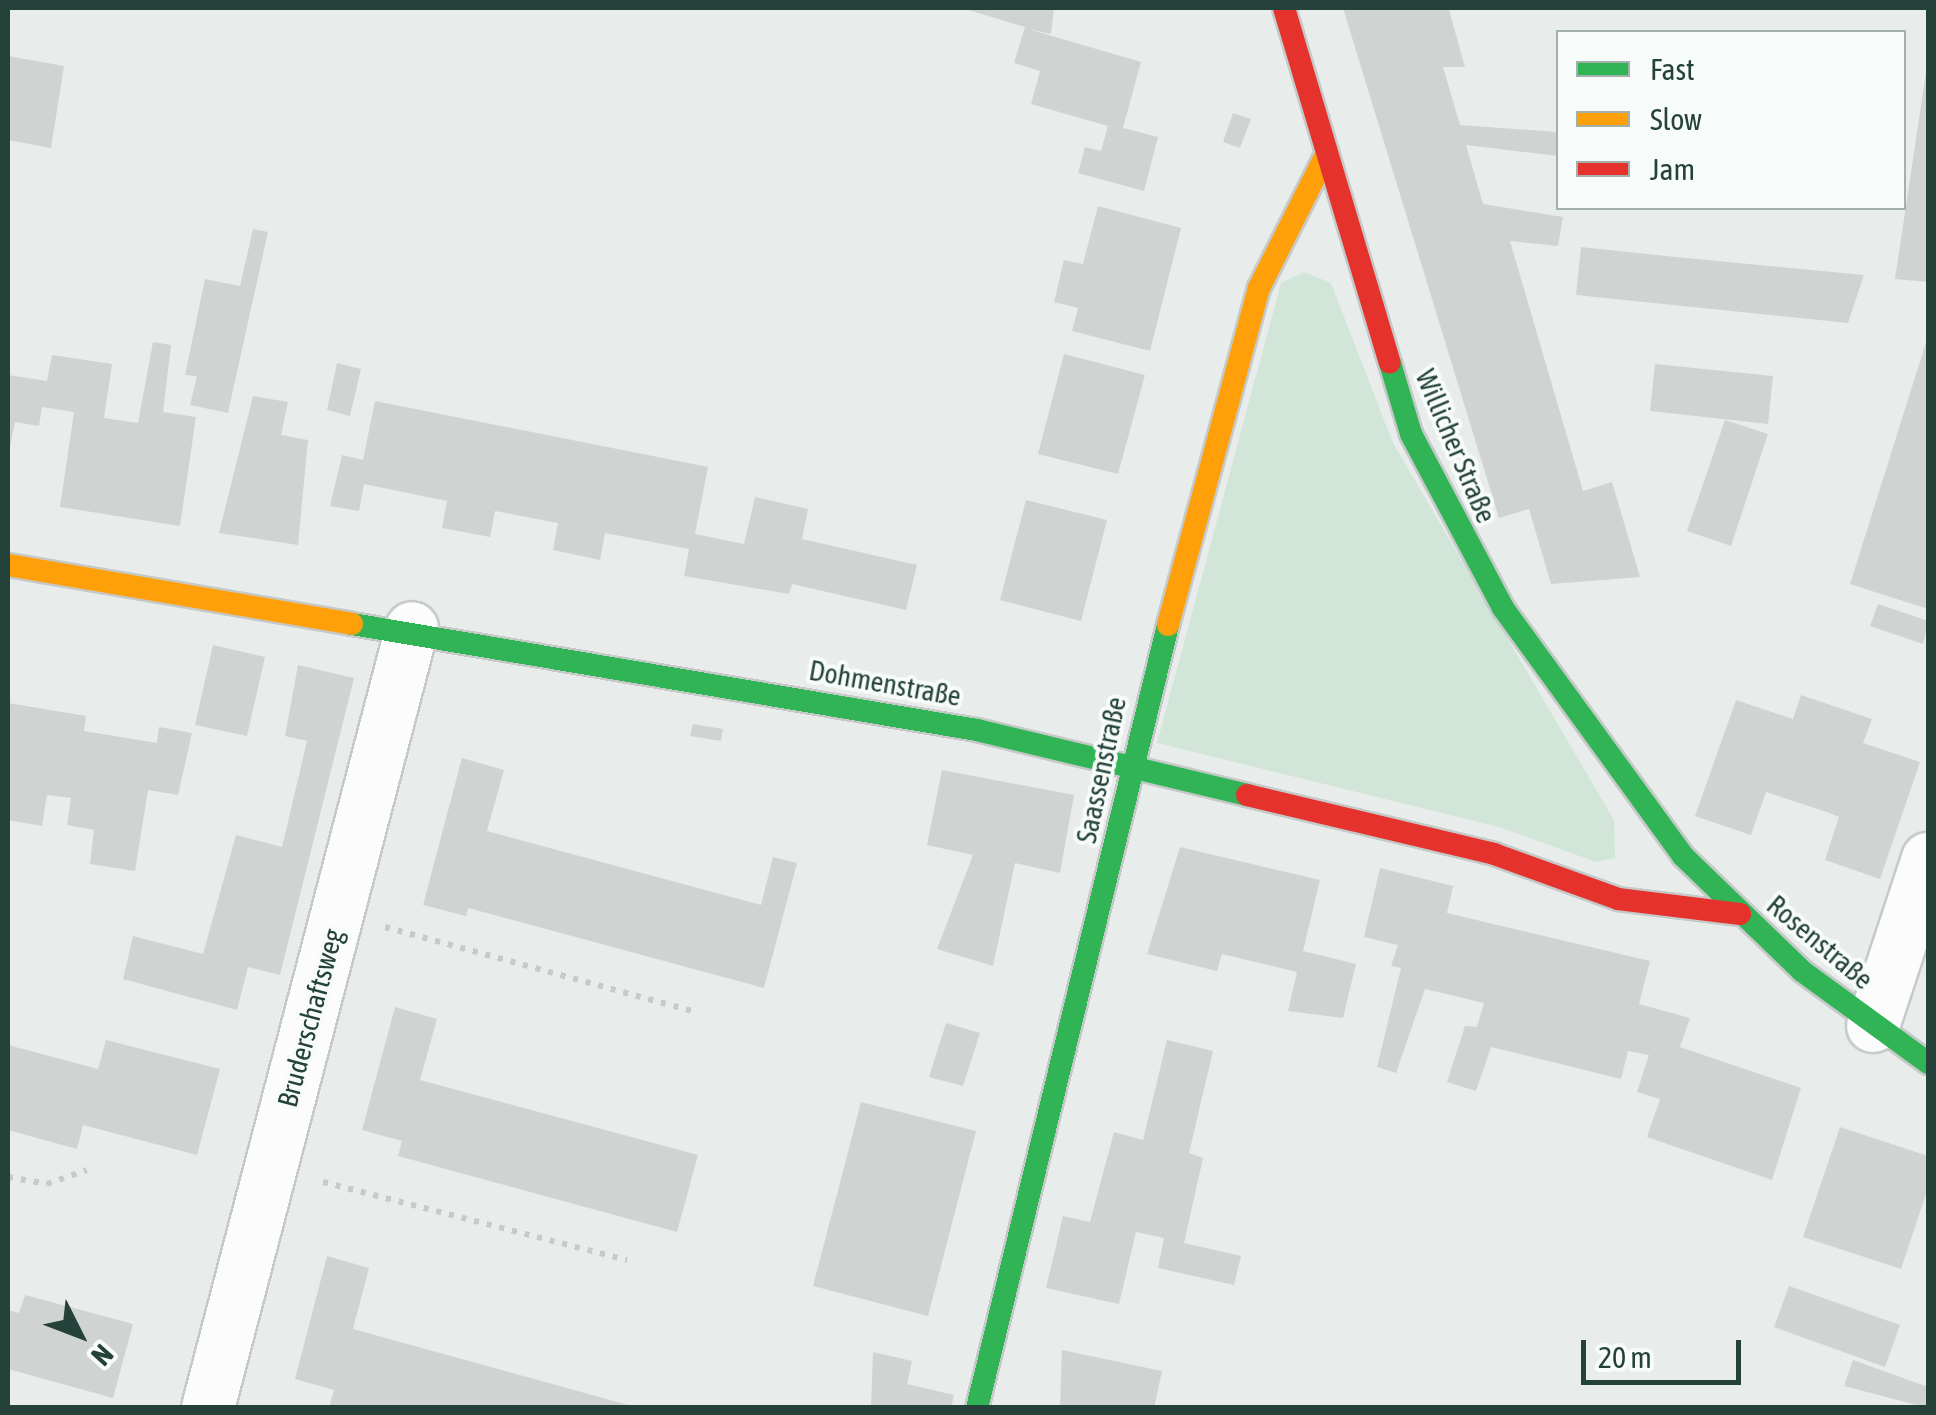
<!DOCTYPE html>
<html>
<head>
<meta charset="utf-8">
<style>
	body { margin:0 }
	#map { position:relative; width:1936px; height:1415px; overflow:hidden; background:#e8edeb; font-family:"Asap Condensed",sans-serif }
	div>[style] { position:absolute }
	.green>* { inset:0; background:#d1e6d8 }
	.building>* { inset:0; background:#cfd4d2 }
	.path>* { height:6px; margin-top:-3px; transform-origin:0; background:repeating-linear-gradient(90deg,#c3ccca 0 5px,transparent 0 13px) }
	.roads { filter:drop-shadow(2px 0 #c5cac8) drop-shadow(-2px 0 #c5cac8) drop-shadow(0 2px #c5cac8) drop-shadow(0 -2px #c5cac8) }
	.street>* { height:52px; margin:-26px; padding:0 26px; transform-origin:26px; border-radius:26px; background:#fcfcfc }
	.fast>* { height:22px; margin:-11px; padding:0 11px; transform-origin:11px; border-radius:11px; background:#30b455 }
	.slow>* { height:22px; margin:-11px; padding:0 11px; transform-origin:11px; border-radius:11px; background:#ff9f0a }
	.jam>* { height:22px; margin:-11px; padding:0 11px; transform-origin:11px; border-radius:11px; background:#e5322d }
	span { translate:-50% -50%; white-space:nowrap; text-align:center; line-height:1.15; -webkit-text-stroke:8px #f7fbf9; paint-order:stroke }
	.street-label { font-size:28px; color:#24423a }
	.frame { position:absolute; inset:0; border:10px solid #24423a; pointer-events:none }
	.legend { position:absolute; left:1556px; top:30px; width:350px; height:180px; box-sizing:border-box; background:#f7fbf9; border:2px solid #a3b1ad; margin:0; padding:12px 18px; list-style:none; font-size:30px; color:#24423a }
	.legend li { display:flex; align-items:center; gap:20px; height:50px }
	.legend b { width:50px; border:2px solid #a3b1ad }
	.north { position:absolute; left:30px; top:1285px; width:100px; height:100px; -webkit-text-stroke:8px #f7fbf9; paint-order:stroke; rotate:132deg; font-size:28px; font-weight:700; line-height:40px; text-align:center; color:#24423a }
	.north::after { content:''; display:block; margin:auto; width:35px; height:45px; background:#24423a; clip-path:polygon(50% 0,100% 100%,50% 72%,0 100%) }
	.scale { position:absolute; left:1581px; top:1340px; width:160px; height:45px; box-sizing:border-box; border:5px solid #24423a; border-top:0; padding-left:12px; font-size:30px; line-height:35px; white-space:nowrap; color:#24423a; -webkit-text-stroke:8px #f7fbf9; paint-order:stroke }
</style>
</head>
<body>
<div id="map">
	<div class="green">
		<div style="clip-path:polygon(1304px 272px,1331px 283px,1393px 443px,1614px 820px,1615px 858px,1596px 862px,1499px 827px,1157px 743px,1281px 283px)"></div>
	</div>
	<div class="building">
		<div style="clip-path:polygon(962px 8px,1054px 8px,1051px 34px,1028px 29px,1141px 62px,1123px 128px,1158px 137px,1144px 191px,1078px 173px,1085px 147px,1101px 151px,1108px 126px,1031px 104px,1040px 71px,1014px 63px,1025px 27px)"></div>
		<div style="clip-path:polygon(1343px 8px,1449px 10px,1465px 67px,1443px 67px,1460px 125px,1558px 132px,1558px 156px,1466px 145px,1483px 204px,1563px 217px,1558px 246px,1510px 241px,1583px 491px,1612px 482px,1640px 577px,1551px 584px,1529px 509px,1499px 518px)"></div>
		<div style="clip-path:polygon(8px 56px,64px 66px,51px 148px,8px 140px)"></div>
		<div style="clip-path:polygon(1928px 59px,1928px 282px,1895px 279px)"></div>
		<div style="clip-path:polygon(1233px 113px,1251px 119px,1240px 148px,1223px 142px)"></div>
		<div style="clip-path:polygon(1098px 206px,1181px 228px,1150px 351px,1072px 331px,1078px 308px,1054px 302px,1064px 260px,1083px 264px)"></div>
		<div style="clip-path:polygon(253px 229px,268px 232px,228px 413px,190px 405px,197px 376px,185px 375px,205px 279px,240px 286px)"></div>
		<div style="clip-path:polygon(1581px 247px,1666px 256px,1864px 275px,1848px 323px,1576px 295px)"></div>
		<div style="clip-path:polygon(1928px 336px,1928px 609px,1850px 584px)"></div>
		<div style="clip-path:polygon(153px 342px,171px 345px,163px 412px,196px 417px,180px 526px,60px 507px,74px 412px,42px 407px,39px 426px,15px 422px,8px 458px,8px 375px,47px 381px,52px 355px,112px 364px,104px 418px,138px 423px)"></div>
		<div style="clip-path:polygon(1064px 354px,1145px 375px,1118px 474px,1038px 454px)"></div>
		<div style="clip-path:polygon(337px 363px,361px 369px,350px 416px,327px 410px)"></div>
		<div style="clip-path:polygon(1655px 364px,1773px 376px,1768px 424px,1650px 411px)"></div>
		<div style="clip-path:polygon(253px 396px,288px 402px,281px 435px,308px 440px,298px 545px,219px 533px)"></div>
		<div style="clip-path:polygon(375px 401px,708px 467px,695px 534px,744px 544px,755px 497px,808px 509px,802px 539px,917px 565px,906px 610px,792px 584px,789px 594px,684px 576px,689px 549px,605px 533px,600px 560px,553px 550px,558px 523px,495px 511px,490px 537px,442px 528px,447px 501px,364px 484px,359px 511px,330px 506px,342px 455px,363px 460px)"></div>
		<div style="clip-path:polygon(1725px 420px,1768px 434px,1731px 546px,1687px 531px)"></div>
		<div style="clip-path:polygon(1026px 500px,1107px 520px,1081px 621px,1000px 600px)"></div>
		<div style="clip-path:polygon(1878px 604px,1928px 621px,1923px 644px,1870px 626px)"></div>
		<div style="clip-path:polygon(213px 645px,265px 657px,247px 736px,195px 725px)"></div>
		<div style="clip-path:polygon(298px 665px,354px 678px,280px 975px,248px 967px,237px 1010px,123px 979px,133px 936px,203px 954px,236px 835px,282px 847px,307px 741px,285px 736px)"></div>
		<div style="clip-path:polygon(1801px 695px,1872px 719px,1863px 743px,1920px 762px,1880px 879px,1825px 860px,1839px 817px,1827px 812px,1766px 792px,1751px 835px,1695px 816px,1736px 700px,1793px 719px)"></div>
		<div style="clip-path:polygon(8px 703px,86px 716px,84px 731px,157px 743px,159px 727px,192px 733px,178px 795px,148px 790px,135px 871px,90px 864px,94px 830px,67px 825px,71px 798px,47px 795px,42px 826px,8px 820px)"></div>
		<div style="clip-path:polygon(693px 724px,723px 729px,721px 741px,690px 736px)"></div>
		<div style="clip-path:polygon(462px 758px,504px 770px,487px 831px,761px 905px,773px 857px,797px 863px,764px 988px,468px 908px,466px 916px,423px 905px)"></div>
		<div style="clip-path:polygon(942px 770px,1074px 795px,1060px 873px,1015px 863px,993px 966px,937px 949px,973px 855px,927px 845px)"></div>
		<div style="clip-path:polygon(1180px 847px,1320px 880px,1303px 951px,1356px 964px,1343px 1018px,1288px 1011px,1297px 972px,1222px 954px,1217px 971px,1147px 954px)"></div>
		<div style="clip-path:polygon(1380px 868px,1453px 886px,1447px 913px,1650px 961px,1639px 1004px,1690px 1018px,1680px 1047px,1801px 1088px,1772px 1180px,1647px 1137px,1660px 1099px,1637px 1092px,1649px 1055px,1628px 1051px,1621px 1079px,1491px 1047px,1476px 1091px,1447px 1082px,1465px 1026px,1477px 1027px,1484px 1003px,1425px 989px,1396px 1073px,1377px 1067px,1401px 968px,1391px 966px,1398px 945px,1364px 937px)"></div>
		<div style="clip-path:polygon(395px 1007px,437px 1019px,420px 1080px,698px 1155px,677px 1232px,398px 1156px,402px 1141px,362px 1130px)"></div>
		<div style="clip-path:polygon(946px 1023px,980px 1033px,963px 1086px,929px 1077px)"></div>
		<div style="clip-path:polygon(106px 1040px,220px 1069px,197px 1155px,83px 1125px,77px 1149px,8px 1130px,8px 1045px,98px 1069px)"></div>
		<div style="clip-path:polygon(1167px 1040px,1213px 1051px,1189px 1153px,1203px 1158px,1184px 1243px,1241px 1256px,1234px 1285px,1158px 1268px,1164px 1238px,1136px 1232px,1119px 1304px,1046px 1288px,1063px 1216px,1090px 1222px,1114px 1132px,1143px 1140px)"></div>
		<div style="clip-path:polygon(861px 1102px,976px 1131px,928px 1316px,813px 1286px)"></div>
		<div style="clip-path:polygon(1840px 1127px,1928px 1156px,1928px 1188px,1901px 1269px,1803px 1237px)"></div>
		<div style="clip-path:polygon(327px 1256px,369px 1268px,353px 1329px,639px 1408px,330px 1405px,334px 1390px,295px 1379px)"></div>
		<div style="clip-path:polygon(1789px 1286px,1900px 1325px,1885px 1367px,1774px 1327px)"></div>
		<div style="clip-path:polygon(25px 1295px,133px 1324px,113px 1398px,8px 1369px,8px 1310px,19px 1313px)"></div>
		<div style="clip-path:polygon(1062px 1350px,1162px 1371px,1154px 1408px,1060px 1408px)"></div>
		<div style="clip-path:polygon(873px 1352px,912px 1361px,907px 1384px,954px 1395px,951px 1408px,871px 1408px)"></div>
		<div style="clip-path:polygon(1853px 1360px,1928px 1387px,1928px 1408px,1844px 1386px)"></div>
	</div>
	<div class="path">
		<div style="left:385px;top:927px;width:318px;rotate:15.3deg"></div>
		<div style="left:8px;top:1177px;width:40px;rotate:10deg"></div>
		<div style="left:47px;top:1184px;width:42px;rotate:-19.3deg"></div>
		<div style="left:323px;top:1182px;width:314px;rotate:14.4deg"></div>
	</div>
	<div class="roads">
		<div class="street">
			<div style="left:1873px;top:1026px;width:176px;rotate:-71.8deg"></div>
			<div style="left:208px;top:1408px;width:806px;rotate:-75.34deg"></div>
		</div>
		<div class="fast">
			<div style="left:1390px;top:363px;width:74px;rotate:73.5deg"></div>
			<div style="left:1411px;top:434px;width:197px;rotate:62.1deg"></div>
			<div style="left:1503px;top:608px;width:306px;rotate:54deg"></div>
			<div style="left:1683px;top:856px;width:165px;rotate:44deg"></div>
			<div style="left:1802px;top:971px;width:156px;rotate:36.1deg"></div>
			<div style="left:352px;top:624px;width:634px;rotate:9.63deg"></div>
			<div style="left:977px;top:730px;width:278px;rotate:13.5deg"></div>
			<div style="left:977px;top:1408px;width:806px;rotate:-76.29deg"></div>
		</div>
		<div class="slow">
			<div style="left:8px;top:565px;width:349px;rotate:9.7deg"></div>
			<div style="left:1168px;top:625px;width:349px;rotate:-74.9deg"></div>
			<div style="left:1259px;top:288px;width:144px;rotate:-63.3deg"></div>
		</div>
		<div class="jam">
			<div style="left:1284px;top:8px;width:370px;rotate:73.4deg"></div>
			<div style="left:1247px;top:795px;width:254px;rotate:13.4deg"></div>
			<div style="left:1494px;top:854px;width:132px;rotate:19.9deg"></div>
			<div style="left:1618px;top:899px;width:123px;rotate:7deg"></div>
		</div>
	</div>
	<div class="street-label">
		<span style="left:1456px;top:446px;rotate:67deg">Willicher Straße</span>
		<span style="left:885px;top:683px;rotate:10deg">Dohmenstraße</span>
		<span style="left:1101px;top:770px;rotate:-78deg">Saassenstraße</span>
		<span style="left:1820px;top:942px;rotate:40deg">Rosenstraße</span>
		<span style="left:310px;top:1018px;rotate:-75deg">Bruderschaftsweg</span>
	</div>
	<div class="frame"></div>
	<ul class="legend">
	<li><b style="height:12px;background:#30b455"></b>Fast</li>
	<li><b style="height:12px;background:#ff9f0a"></b>Slow</li>
	<li><b style="height:12px;background:#e5322d"></b>Jam</li>
	</ul>
	<div class="north">N</div>
	<div class="scale">20 m</div>
</div>
</body>
</html>
